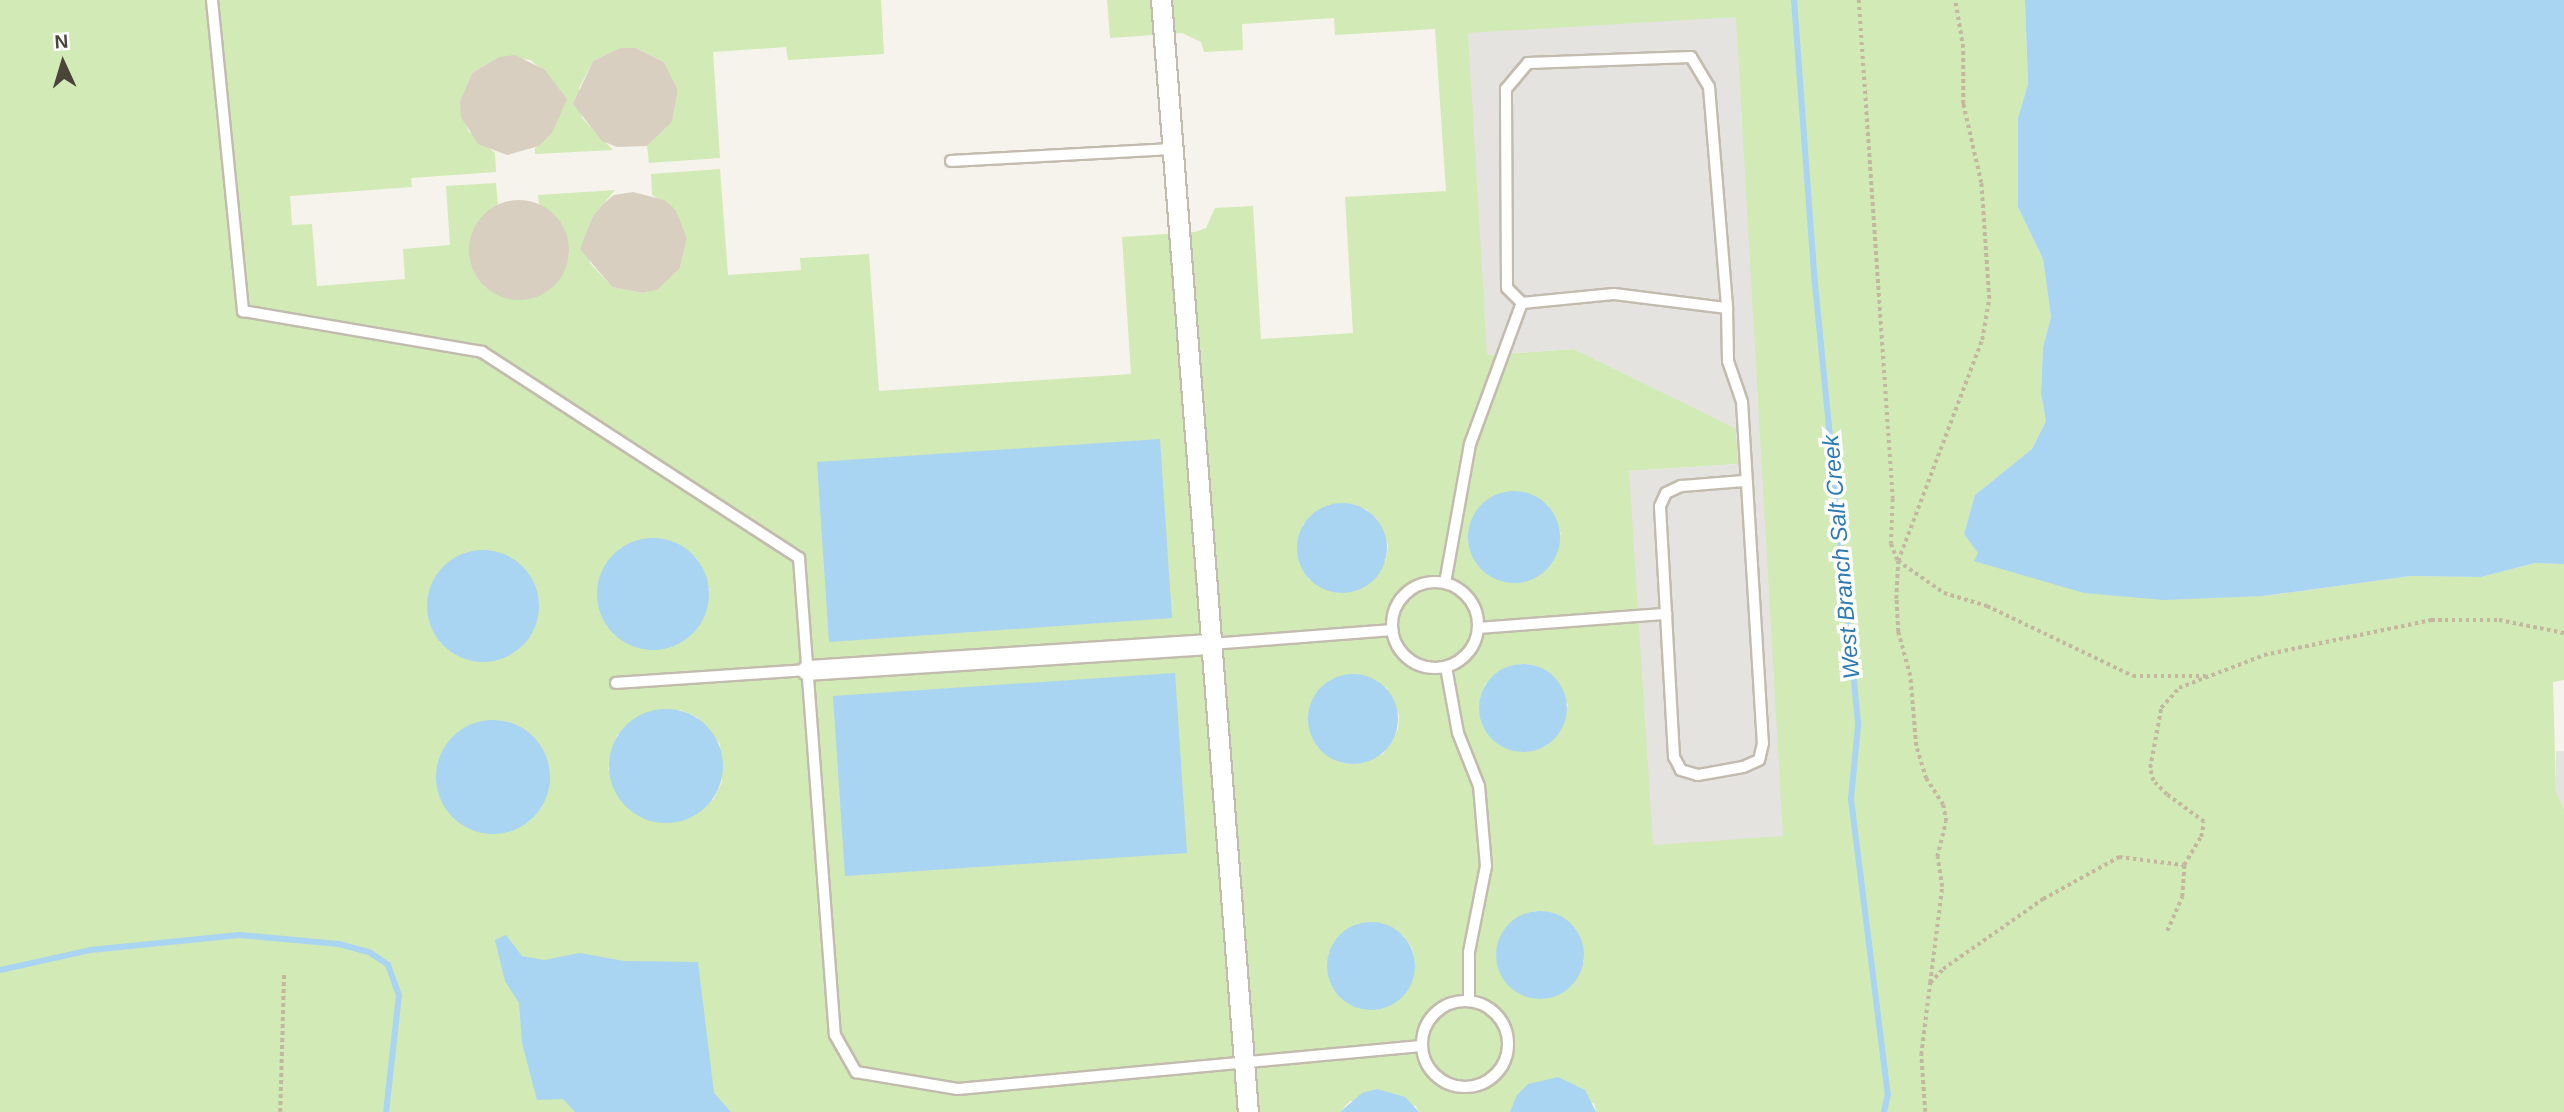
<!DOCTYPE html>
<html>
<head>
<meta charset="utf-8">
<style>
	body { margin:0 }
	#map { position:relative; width:2564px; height:1112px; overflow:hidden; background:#f6f3ec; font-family:Arial,sans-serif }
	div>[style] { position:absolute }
	.green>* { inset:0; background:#d2eab5 }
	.parking>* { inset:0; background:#e5e3e0 }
	.water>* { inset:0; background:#a9d4f2 }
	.round { border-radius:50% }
	.stream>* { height:6px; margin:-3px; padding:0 3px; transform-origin:3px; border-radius:3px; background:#a9d4f2 }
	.building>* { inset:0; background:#d8cfc1 }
	.path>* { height:3.5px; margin-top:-1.75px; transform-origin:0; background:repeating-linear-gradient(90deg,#c4b79f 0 3.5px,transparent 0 7px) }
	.roads { filter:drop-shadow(2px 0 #c2bbae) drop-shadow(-2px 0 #c2bbae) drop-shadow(0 2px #c2bbae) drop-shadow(0 -2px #c2bbae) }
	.lane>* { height:10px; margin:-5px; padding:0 5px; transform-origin:5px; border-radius:5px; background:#fff }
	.lane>.ring { margin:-5px; padding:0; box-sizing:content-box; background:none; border:10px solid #fff; border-radius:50% }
	.street>* { height:19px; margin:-9.5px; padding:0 9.5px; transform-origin:9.5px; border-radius:9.5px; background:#fff }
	span { translate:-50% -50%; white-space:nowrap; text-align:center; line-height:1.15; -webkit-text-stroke:7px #fff; paint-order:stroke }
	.water-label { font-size:23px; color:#2e7ab2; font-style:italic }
	.north { position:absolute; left:28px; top:28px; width:70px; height:70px; -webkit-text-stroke:5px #fff; paint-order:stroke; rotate:356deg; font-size:19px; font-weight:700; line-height:28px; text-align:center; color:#4b4439 }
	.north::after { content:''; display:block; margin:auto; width:24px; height:32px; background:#4b4439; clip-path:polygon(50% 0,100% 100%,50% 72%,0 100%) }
</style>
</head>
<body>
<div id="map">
	<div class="green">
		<div style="clip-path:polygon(evenodd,0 0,881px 0,884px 54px,788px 60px,786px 47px,713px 52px,720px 158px,649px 163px,647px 146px,672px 122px,678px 90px,664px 62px,636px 48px,620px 48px,593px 61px,579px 88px,582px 118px,613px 150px,535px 154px,535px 148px,552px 133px,555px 84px,531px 60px,499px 57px,472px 73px,460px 101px,468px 131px,495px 153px,496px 172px,411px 178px,412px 187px,290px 196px,292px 225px,312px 224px,317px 286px,405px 279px,403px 249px,450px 245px,446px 186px,496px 183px,498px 205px,473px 230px,470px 260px,485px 287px,514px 299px,530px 298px,556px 283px,569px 255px,562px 224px,539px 204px,538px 195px,615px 190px,593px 216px,587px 232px,590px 263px,612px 287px,643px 293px,658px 288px,680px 268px,687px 238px,676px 210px,652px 195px,651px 174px,720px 169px,728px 275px,801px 270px,800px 258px,869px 254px,879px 391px,1131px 374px,1122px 237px,1195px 232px,1206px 228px,1215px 208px,1253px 206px,1261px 339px,1353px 333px,1345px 197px,1446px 191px,1435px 29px,1335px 35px,1334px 18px,1242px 24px,1243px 50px,1204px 52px,1201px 42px,1182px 33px,1110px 38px,1107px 0,2025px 0,2028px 84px,2018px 118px,2018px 207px,2043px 259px,2051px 317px,2043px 347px,2041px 393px,2046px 421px,2032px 449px,1975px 495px,1964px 534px,2264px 596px,2411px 576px,2481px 577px,2535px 563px,2564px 564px,2564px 680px,2553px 682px,2556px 791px,2564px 809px,2564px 1112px,1596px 1112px,1594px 1103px,1510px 1112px,1419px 1112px,1416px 1106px,1350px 1101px,1340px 1112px,0 1112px,0 0,1735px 17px,1782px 836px,1629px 471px,1738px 464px,1736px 428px,1574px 349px,1487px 355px,1735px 17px,0 0,1548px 505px,1561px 534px,1479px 567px,1468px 540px,1548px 505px,0 0,1325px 506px,1366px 509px,1377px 519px,1388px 545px,1386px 561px,1309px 580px,1297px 551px,1303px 524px,1325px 506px,0 0,632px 542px,697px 558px,710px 591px,605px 564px,632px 542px,0 0,523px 567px,534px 583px,539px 602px,530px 635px,519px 648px,504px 658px,469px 660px,439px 642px,523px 567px,0 0,1520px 664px,1534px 665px,1568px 705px,1559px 734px,1479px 711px,1485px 684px,1507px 667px,1520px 664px,0 0,1386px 687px,1399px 715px,1398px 729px,1383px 754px,1357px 764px,1342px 763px,1318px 748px,1311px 736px,1386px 687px,0 0,680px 710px,697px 717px,720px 744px,722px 782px,713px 800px,608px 770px,617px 735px,680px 710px,0 0,438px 761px,542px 807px,530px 821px,497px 834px,463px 825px,440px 798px,438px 761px,0 0,1532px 911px,1559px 915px,1584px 961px,1571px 987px,1532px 911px,0 0,1347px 929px,1403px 935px,1412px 948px,1415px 963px,1388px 1007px,1361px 1009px,1338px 994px,1330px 983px,1329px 954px,1347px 929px)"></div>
	</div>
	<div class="parking">
		<div style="clip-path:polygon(1736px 17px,1783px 836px,1653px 845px,1629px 471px,1738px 464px,1736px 429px,1574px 349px,1487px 355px,1468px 33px)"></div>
		<div style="clip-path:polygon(2556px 751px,2564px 751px,2564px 809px,2556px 792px)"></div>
	</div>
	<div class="water">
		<div style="clip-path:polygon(2025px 0,2564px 0,2564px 564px,2535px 563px,2481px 577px,2411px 576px,2263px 596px,2164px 600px,2084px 593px,1974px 561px,1978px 553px,1964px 534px,1975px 495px,2032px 449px,2046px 421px,2041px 393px,2043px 347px,2051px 317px,2043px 259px,2018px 207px,2018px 118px,2028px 84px)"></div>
		<div style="clip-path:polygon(1160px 439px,1172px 618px,829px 642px,817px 462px)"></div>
		<div class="round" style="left:1468px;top:491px;width:92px;height:92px"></div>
		<div class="round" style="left:1297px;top:503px;width:90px;height:90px"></div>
		<div class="round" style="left:597px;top:538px;width:112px;height:112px"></div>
		<div class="round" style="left:427px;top:550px;width:112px;height:112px"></div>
		<div class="round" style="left:1479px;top:664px;width:88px;height:88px"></div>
		<div style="clip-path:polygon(1175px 673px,1187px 853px,845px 876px,833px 696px)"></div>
		<div class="round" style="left:1308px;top:674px;width:90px;height:90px"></div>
		<div class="round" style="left:609px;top:709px;width:114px;height:114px"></div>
		<div class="round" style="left:436px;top:720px;width:114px;height:114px"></div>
		<div class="round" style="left:1496px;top:911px;width:88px;height:88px"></div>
		<div class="round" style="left:1327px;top:922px;width:88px;height:88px"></div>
		<div style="clip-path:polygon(506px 935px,522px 956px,544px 960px,580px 953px,624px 961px,698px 962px,714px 1093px,731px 1112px,575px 1112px,563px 1099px,537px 1100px,522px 1043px,519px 1003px,505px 981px,495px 940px)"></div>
		<div style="clip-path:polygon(1558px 1077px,1585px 1090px,1596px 1112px,1510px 1112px,1517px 1095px,1528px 1084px)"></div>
		<div style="clip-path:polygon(1377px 1089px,1405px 1097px,1419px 1112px,1340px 1112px,1362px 1093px)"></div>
	</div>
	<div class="stream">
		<div style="left:1794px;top:0;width:285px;rotate:85.8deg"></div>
		<div style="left:1815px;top:284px;width:444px;rotate:84.4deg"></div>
		<div style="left:1858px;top:726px;width:73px;rotate:95.5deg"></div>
		<div style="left:1851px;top:799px;width:297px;rotate:82.9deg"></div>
		<div style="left:1888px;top:1094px;width:18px;rotate:103deg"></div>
		<div style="left:0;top:970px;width:92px;rotate:-12.5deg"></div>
		<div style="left:90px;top:950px;width:150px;rotate:-5.7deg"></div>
		<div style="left:239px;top:935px;width:100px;rotate:5.1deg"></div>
		<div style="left:339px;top:944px;width:31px;rotate:15deg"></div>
		<div style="left:369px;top:952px;width:23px;rotate:34deg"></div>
		<div style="left:388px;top:965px;width:32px;rotate:70deg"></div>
		<div style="left:399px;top:995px;width:118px;rotate:96.3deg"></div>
	</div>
	<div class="building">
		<div style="clip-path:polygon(620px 48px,636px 48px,664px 62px,678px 90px,672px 122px,647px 146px,617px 147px,602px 141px,573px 104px,593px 61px)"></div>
		<div style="clip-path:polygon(515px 55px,545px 70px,567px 99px,552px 133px,539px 146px,507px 155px,478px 144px,461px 117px,460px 101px,472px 73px,499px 57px)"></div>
		<div style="clip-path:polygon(633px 192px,664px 200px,676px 210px,687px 238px,680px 268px,658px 289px,643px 293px,612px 287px,580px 249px,593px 216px,603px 204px,614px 195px)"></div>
		<div class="round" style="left:469px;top:200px;width:100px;height:100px"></div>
	</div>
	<div class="path">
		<div style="left:1859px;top:0;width:500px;rotate:86.1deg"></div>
		<div style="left:1893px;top:499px;width:45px;rotate:92.5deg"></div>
		<div style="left:1891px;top:544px;width:18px;rotate:68deg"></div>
		<div style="left:1898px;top:561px;width:56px;rotate:34.8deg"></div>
		<div style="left:1944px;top:593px;width:45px;rotate:16.8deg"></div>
		<div style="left:1987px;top:606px;width:162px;rotate:25.6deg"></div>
		<div style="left:2133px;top:676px;width:75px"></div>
		<div style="left:2167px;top:931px;width:37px;rotate:-66deg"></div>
		<div style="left:2182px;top:897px;width:32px;rotate:-86deg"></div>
		<div style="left:2184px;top:865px;width:33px;rotate:-59deg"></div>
		<div style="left:2201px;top:837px;width:15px;rotate:-79deg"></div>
		<div style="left:2204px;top:822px;width:46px;rotate:-143.9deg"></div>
		<div style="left:2167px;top:795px;width:20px;rotate:-135deg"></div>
		<div style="left:2153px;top:781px;width:13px;rotate:-103deg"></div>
		<div style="left:2150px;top:768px;width:61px;rotate:-79.6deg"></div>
		<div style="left:2161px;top:708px;width:27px;rotate:-48deg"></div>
		<div style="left:2179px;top:688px;width:91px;rotate:-21.2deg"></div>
		<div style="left:2264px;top:655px;width:171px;rotate:-11.8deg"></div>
		<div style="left:2431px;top:620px;width:68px"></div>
		<div style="left:2499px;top:620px;width:66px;rotate:11.3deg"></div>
		<div style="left:1930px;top:983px;width:97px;rotate:-82.9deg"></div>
		<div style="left:1942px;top:887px;width:30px;rotate:-99deg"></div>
		<div style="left:1937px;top:857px;width:36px;rotate:-76deg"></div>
		<div style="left:1946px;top:822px;width:17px;rotate:-100deg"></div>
		<div style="left:1943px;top:805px;width:31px;rotate:-123deg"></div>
		<div style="left:1926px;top:779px;width:34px;rotate:-107deg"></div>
		<div style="left:1916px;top:746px;width:70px;rotate:-94.9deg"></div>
		<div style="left:1910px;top:676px;width:46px;rotate:-105.3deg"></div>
		<div style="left:1898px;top:632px;width:33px;rotate:-93deg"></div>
		<div style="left:1896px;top:599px;width:38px;rotate:-87deg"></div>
		<div style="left:1898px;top:561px;width:236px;rotate:-69.2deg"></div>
		<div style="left:1982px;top:340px;width:42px;rotate:-80.3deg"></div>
		<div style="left:1989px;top:299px;width:116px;rotate:-93.9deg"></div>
		<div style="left:1981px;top:183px;width:81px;rotate:-102.8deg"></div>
		<div style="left:1963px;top:104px;width:56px;rotate:-90deg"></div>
		<div style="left:1963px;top:48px;width:49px;rotate:-99.5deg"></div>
		<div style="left:280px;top:1112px;width:139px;rotate:-88.4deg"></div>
		<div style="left:1925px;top:1112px;width:57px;rotate:-94deg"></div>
		<div style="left:1921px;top:1055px;width:73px;rotate:-82.9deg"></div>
		<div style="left:1930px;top:983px;width:19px;rotate:-47deg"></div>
		<div style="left:1943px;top:969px;width:122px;rotate:-35deg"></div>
		<div style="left:2043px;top:899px;width:87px;rotate:-28.9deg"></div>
		<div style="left:2119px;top:857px;width:65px;rotate:7deg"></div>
	</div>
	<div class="roads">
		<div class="lane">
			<div style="left:212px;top:0;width:313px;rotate:84.3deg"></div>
			<div style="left:243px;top:311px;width:242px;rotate:9.7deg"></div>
			<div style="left:482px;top:352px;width:378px;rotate:33deg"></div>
			<div style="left:799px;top:558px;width:478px;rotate:85.7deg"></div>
			<div style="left:835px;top:1035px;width:43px;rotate:60.4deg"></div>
			<div style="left:856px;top:1072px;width:103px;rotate:9.5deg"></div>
			<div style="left:958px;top:1089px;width:465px;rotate:-5.3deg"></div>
			<div style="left:951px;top:161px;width:221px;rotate:-3.1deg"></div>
			<div style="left:1522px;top:303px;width:21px;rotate:-135deg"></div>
			<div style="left:1507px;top:288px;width:199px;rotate:-90.3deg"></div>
			<div style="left:1506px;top:89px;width:34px;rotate:-50deg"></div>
			<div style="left:1528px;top:63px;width:163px;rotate:-2.1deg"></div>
			<div style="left:1691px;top:57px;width:35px;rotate:59deg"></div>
			<div style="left:1709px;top:87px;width:222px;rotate:85.3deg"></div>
			<div class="ring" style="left:1392px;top:582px;width:76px;height:76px"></div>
			<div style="left:1445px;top:583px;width:141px;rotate:-79.8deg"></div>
			<div style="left:1470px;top:444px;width:150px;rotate:-69.8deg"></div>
			<div style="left:1522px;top:303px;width:92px;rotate:-5.6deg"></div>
			<div style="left:1614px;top:294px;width:114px;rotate:7.1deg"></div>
			<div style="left:1727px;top:308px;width:53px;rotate:88.9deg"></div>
			<div style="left:1728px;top:361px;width:43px;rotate:71.1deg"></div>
			<div style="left:1742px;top:402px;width:342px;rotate:86.5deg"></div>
			<div style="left:1763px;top:743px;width:17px;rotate:103deg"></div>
			<div style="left:1759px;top:760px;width:17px;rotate:156deg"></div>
			<div style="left:1743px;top:767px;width:46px;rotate:169.9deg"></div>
			<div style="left:1698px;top:775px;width:18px;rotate:-164deg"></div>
			<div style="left:1681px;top:770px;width:15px;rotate:-118deg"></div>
			<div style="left:1674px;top:757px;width:251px;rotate:-93.2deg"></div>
			<div style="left:1660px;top:506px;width:14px;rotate:-65deg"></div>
			<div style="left:1666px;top:493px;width:17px;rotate:-25deg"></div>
			<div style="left:1681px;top:486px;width:64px;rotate:-4.5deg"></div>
			<div style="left:1478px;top:628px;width:189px;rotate:-4.3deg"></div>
			<div style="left:1211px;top:644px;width:182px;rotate:-4.4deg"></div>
			<div style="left:1446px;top:667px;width:67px;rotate:79.7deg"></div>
			<div style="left:1458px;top:733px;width:57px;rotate:68.4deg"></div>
			<div style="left:1479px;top:786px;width:80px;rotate:85deg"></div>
			<div style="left:1486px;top:866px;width:88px;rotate:101.2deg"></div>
			<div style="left:1469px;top:952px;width:48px;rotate:90deg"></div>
			<div style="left:616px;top:683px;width:191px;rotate:-3.9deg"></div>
			<div class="ring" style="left:1422px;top:1001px;width:76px;height:76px"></div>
		</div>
		<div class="street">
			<div style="left:1161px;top:0;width:1115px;rotate:85.53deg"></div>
			<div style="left:807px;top:670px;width:405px;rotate:-3.7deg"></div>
		</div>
	</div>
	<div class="water-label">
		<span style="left:1841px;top:557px;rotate:-95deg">West Branch Salt Creek</span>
	</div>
	<div class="north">N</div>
</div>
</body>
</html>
